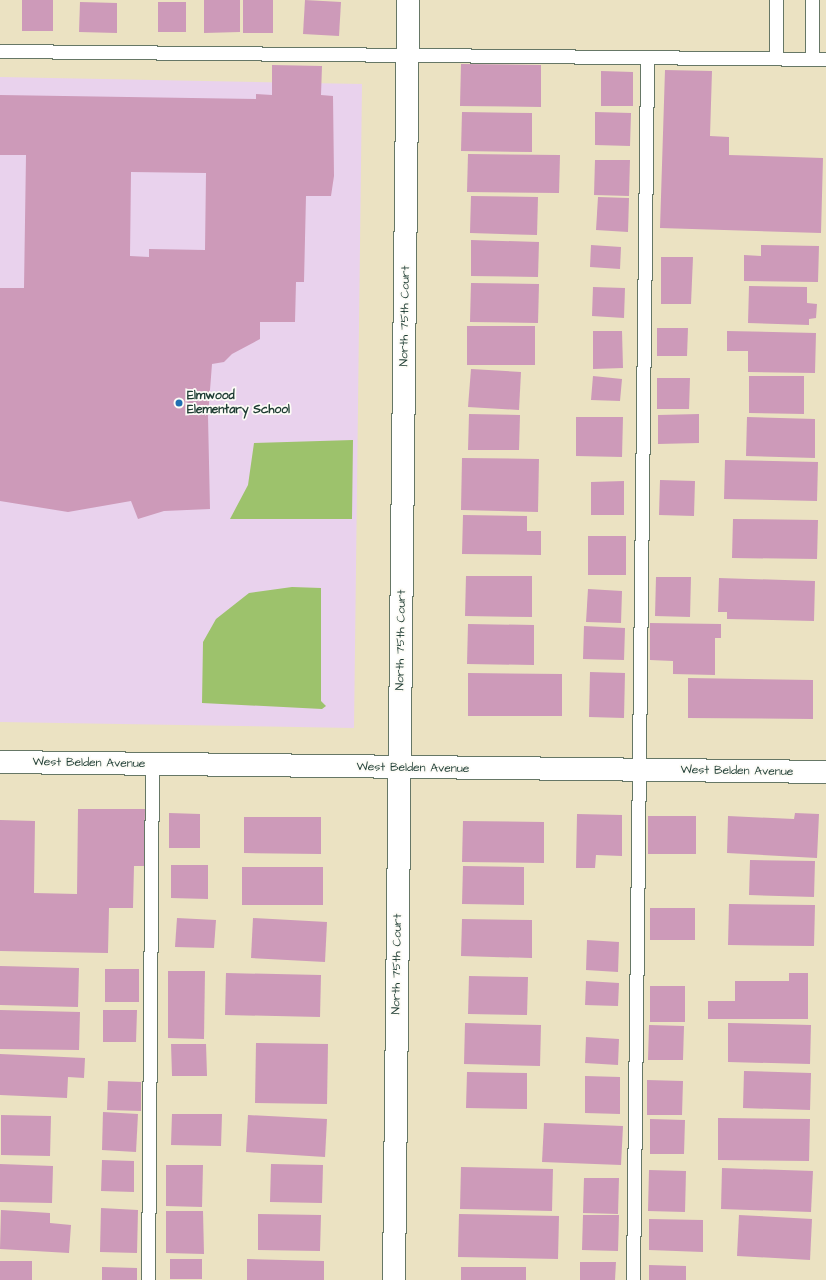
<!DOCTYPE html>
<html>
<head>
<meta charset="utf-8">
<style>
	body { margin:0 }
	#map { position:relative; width:826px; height:1280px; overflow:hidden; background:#ebe2c2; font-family:"Architects Daughter",sans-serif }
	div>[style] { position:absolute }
	.built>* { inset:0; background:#e9d2ed }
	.green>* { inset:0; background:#9dc26c }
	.building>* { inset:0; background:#cd9ab9 }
	.roads { filter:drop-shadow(1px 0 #676) drop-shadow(-1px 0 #676) drop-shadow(0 1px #676) drop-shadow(0 -1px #676) }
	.lane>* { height:13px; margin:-6.5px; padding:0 6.5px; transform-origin:6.5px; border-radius:6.5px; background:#fff }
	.street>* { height:22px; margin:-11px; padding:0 11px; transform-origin:11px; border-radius:11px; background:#fff }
	.dots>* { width:11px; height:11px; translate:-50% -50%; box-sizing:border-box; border:2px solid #fdfcf7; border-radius:50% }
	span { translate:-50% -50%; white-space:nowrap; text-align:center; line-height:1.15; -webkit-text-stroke:3.5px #fdfcf7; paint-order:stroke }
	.street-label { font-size:12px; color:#1f3d34 }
	.poi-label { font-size:12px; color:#1f3d34; font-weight:700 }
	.left { translate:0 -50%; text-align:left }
</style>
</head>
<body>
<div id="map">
	<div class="built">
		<div style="clip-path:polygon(0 77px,362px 84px,354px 728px,0 722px)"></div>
	</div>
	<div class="green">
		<div style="clip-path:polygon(353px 440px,352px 519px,230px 519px,248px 485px,254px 443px)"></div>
		<div style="clip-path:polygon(292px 587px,321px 588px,321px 701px,326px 706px,322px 709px,202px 703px,203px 642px,216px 619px,249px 593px)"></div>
	</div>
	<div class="building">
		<div style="clip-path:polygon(22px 0,53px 0,53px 31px,22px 31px)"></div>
		<div style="clip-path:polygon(204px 0,240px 0,240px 32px,204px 33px)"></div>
		<div style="clip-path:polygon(243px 0,273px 0,273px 33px,243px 33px)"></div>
		<div style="clip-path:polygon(305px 0,341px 2px,339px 36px,303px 34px)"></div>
		<div style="clip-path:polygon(80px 2px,117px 3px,117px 33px,79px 32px)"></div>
		<div style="clip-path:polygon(158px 2px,186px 2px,186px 32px,158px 32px)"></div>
		<div style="clip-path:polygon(461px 64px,541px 65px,541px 107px,460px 106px)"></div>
		<div style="clip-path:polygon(evenodd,272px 65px,322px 66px,321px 95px,333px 96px,334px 176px,331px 196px,306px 196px,304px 282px,296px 282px,295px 322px,260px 322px,260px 339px,232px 354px,224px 362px,212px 364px,208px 416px,210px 509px,164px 511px,138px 519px,131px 501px,68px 512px,0 501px,0 288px,24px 288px,26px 155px,0 155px,0 95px,256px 99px,256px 94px,272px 95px,272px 65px,131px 172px,206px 173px,205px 250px,149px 249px,149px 257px,130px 256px,131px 172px)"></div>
		<div style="clip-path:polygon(665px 70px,712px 71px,710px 136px,729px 137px,729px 155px,823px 158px,821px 233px,660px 228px)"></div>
		<div style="clip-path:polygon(601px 71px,633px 72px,633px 106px,601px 106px)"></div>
		<div style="clip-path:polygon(462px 112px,532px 113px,532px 152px,461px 151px)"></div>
		<div style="clip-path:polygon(595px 112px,631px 113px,630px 146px,595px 145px)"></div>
		<div style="clip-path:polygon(468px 154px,560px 155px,559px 193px,467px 192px)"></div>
		<div style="clip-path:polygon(595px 160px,630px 160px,629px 196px,594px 195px)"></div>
		<div style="clip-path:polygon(471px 196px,538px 197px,537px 235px,470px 233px)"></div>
		<div style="clip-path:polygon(598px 197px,629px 198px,628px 232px,596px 230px)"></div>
		<div style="clip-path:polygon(471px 240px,539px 242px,538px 277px,471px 276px)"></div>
		<div style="clip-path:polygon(591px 245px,621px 247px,620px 269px,590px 267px)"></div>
		<div style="clip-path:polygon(761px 245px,819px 246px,818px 282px,744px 281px,744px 255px,761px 256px)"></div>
		<div style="clip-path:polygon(661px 257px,693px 257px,691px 304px,661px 304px)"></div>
		<div style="clip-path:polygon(471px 283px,539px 284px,538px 323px,470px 322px)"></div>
		<div style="clip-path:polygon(749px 286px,807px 287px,807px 303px,817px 304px,816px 318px,809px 319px,809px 325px,748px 323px)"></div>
		<div style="clip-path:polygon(593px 287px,625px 288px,624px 318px,592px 316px)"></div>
		<div style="clip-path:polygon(467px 326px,535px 326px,535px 365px,467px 365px)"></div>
		<div style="clip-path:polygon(657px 328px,688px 328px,687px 356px,657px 356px)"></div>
		<div style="clip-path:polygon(593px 331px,622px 331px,623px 368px,593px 369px)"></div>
		<div style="clip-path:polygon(727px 331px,816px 333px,815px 373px,748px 372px,748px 351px,727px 351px)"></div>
		<div style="clip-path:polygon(471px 369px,521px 372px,519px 410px,468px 407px)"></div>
		<div style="clip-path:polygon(593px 376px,622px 379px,620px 401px,591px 400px)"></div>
		<div style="clip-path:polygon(749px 376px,804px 376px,804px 414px,749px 413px)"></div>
		<div style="clip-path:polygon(657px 378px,690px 378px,689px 409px,657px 409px)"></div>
		<div style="clip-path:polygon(469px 414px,520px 415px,519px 450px,468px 450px)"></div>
		<div style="clip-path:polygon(699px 414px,699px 443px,658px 444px,658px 415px)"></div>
		<div style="clip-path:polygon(576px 417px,623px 417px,622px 457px,576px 456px)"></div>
		<div style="clip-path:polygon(747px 417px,815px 419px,815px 458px,746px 456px)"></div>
		<div style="clip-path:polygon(462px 458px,539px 459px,538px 512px,461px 510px)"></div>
		<div style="clip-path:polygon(725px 460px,818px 462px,817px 501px,724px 499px)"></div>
		<div style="clip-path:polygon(660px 480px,695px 481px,694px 516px,659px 515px)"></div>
		<div style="clip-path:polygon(624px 481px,624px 515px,591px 515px,591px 482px)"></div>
		<div style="clip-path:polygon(463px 515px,527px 516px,527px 531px,541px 531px,541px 555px,462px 554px)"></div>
		<div style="clip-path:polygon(733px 519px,818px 520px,817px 559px,732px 558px)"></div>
		<div style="clip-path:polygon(588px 536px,626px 536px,626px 575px,588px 575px)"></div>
		<div style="clip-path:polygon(466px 576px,532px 576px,532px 617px,465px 616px)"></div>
		<div style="clip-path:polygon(656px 577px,691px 577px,690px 617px,655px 616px)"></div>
		<div style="clip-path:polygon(719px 578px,815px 581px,814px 621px,727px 619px,727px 612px,718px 612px)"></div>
		<div style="clip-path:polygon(588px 589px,622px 591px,621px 623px,586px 622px)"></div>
		<div style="clip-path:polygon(650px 623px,721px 624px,721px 638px,715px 638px,715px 675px,673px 674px,673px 661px,650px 660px)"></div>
		<div style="clip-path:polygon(468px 624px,534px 625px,534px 665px,467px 664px)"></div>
		<div style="clip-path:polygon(584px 626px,625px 628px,624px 660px,583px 659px)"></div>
		<div style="clip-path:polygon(590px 672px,625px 673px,624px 718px,589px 717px)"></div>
		<div style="clip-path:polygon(468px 673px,562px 674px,562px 716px,468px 716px)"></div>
		<div style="clip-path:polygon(688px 678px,813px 680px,813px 719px,688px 718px)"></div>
		<div style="clip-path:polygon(78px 809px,145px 809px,144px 866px,134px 866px,133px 908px,109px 908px,108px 953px,0 951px,0 820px,35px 821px,34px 893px,77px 894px)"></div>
		<div style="clip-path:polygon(169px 813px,200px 814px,200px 848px,169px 848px)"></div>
		<div style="clip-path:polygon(795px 813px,819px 814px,817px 858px,727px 853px,728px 816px,794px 819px)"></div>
		<div style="clip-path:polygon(577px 814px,622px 815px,622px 856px,596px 855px,595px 868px,576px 868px)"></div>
		<div style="clip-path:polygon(648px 816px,696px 816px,696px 854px,648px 854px)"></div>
		<div style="clip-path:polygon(244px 817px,321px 817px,321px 854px,244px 853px)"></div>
		<div style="clip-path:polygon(463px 821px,544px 822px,544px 863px,462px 862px)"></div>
		<div style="clip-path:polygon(750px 860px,815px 861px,814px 897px,749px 895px)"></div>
		<div style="clip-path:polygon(171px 865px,208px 865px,208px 899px,171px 898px)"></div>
		<div style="clip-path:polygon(463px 866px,524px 867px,524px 905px,462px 904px)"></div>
		<div style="clip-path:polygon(242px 867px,323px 867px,323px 905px,242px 905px)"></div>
		<div style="clip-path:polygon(729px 904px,815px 905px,814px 946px,728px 945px)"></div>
		<div style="clip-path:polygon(650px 908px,695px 908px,695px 940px,650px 940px)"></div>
		<div style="clip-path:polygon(177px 918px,216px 920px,214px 948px,175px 947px)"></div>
		<div style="clip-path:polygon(253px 918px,327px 922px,325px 962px,251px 958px)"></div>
		<div style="clip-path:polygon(462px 919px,532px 920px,532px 958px,461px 956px)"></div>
		<div style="clip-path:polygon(587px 940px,619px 942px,618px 972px,586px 970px)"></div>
		<div style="clip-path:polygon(0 966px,79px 968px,78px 1007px,0 1005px)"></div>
		<div style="clip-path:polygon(105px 969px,139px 969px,139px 1002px,105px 1002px)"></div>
		<div style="clip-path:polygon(168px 971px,205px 971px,204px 1039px,168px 1038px)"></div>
		<div style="clip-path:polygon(226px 973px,321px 975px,320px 1017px,225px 1015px)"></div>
		<div style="clip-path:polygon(789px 973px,808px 973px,808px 1019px,708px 1019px,708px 1001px,735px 1001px,735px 981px,789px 981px)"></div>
		<div style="clip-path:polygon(469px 976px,528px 977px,527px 1015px,468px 1014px)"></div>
		<div style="clip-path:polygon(586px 981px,619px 983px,618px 1006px,585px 1005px)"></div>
		<div style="clip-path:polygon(650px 986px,685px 986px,685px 1022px,650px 1022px)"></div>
		<div style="clip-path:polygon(0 1010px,80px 1012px,79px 1050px,0 1049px)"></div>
		<div style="clip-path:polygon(103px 1010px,137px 1010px,136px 1042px,103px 1042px)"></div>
		<div style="clip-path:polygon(465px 1023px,541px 1025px,540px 1066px,464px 1064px)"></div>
		<div style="clip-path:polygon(728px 1023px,811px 1025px,810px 1064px,728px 1062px)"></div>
		<div style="clip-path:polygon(649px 1025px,684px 1026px,683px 1060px,648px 1060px)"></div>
		<div style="clip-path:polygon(586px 1037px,619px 1039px,618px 1065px,585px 1063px)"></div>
		<div style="clip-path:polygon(256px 1043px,328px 1044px,327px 1104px,255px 1103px)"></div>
		<div style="clip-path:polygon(171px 1044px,206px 1044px,207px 1076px,172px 1076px)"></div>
		<div style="clip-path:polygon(0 1054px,85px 1058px,84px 1078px,68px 1077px,67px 1098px,0 1095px)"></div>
		<div style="clip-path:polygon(744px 1071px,811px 1073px,810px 1110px,743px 1108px)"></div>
		<div style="clip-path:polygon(467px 1072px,527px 1073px,527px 1109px,466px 1108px)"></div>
		<div style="clip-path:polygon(585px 1076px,620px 1077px,620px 1114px,585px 1113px)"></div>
		<div style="clip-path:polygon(647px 1080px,683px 1081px,682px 1115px,647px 1115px)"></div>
		<div style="clip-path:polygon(108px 1081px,141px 1082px,141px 1111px,107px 1110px)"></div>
		<div style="clip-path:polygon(103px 1112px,138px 1114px,136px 1152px,102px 1150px)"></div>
		<div style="clip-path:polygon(172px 1114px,222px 1114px,221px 1146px,171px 1145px)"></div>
		<div style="clip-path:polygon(1px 1115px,51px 1116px,50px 1156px,1px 1155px)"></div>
		<div style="clip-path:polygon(248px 1115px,327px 1119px,325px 1157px,246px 1152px)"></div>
		<div style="clip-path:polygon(718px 1118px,810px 1119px,809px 1161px,718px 1160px)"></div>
		<div style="clip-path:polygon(650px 1119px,685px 1120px,684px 1154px,650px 1154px)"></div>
		<div style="clip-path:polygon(544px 1123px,623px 1126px,621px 1165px,542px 1162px)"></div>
		<div style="clip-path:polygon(102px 1160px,134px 1161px,134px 1192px,101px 1191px)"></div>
		<div style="clip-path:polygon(0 1164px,53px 1166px,52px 1203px,0 1202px)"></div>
		<div style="clip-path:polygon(271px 1164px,323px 1165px,322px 1203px,270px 1202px)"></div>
		<div style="clip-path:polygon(166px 1165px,203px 1165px,202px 1207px,166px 1206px)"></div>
		<div style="clip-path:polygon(461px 1167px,553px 1169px,552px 1211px,460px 1209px)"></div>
		<div style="clip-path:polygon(722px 1168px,813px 1171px,811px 1212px,721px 1209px)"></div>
		<div style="clip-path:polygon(649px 1170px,686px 1171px,685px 1212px,648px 1211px)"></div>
		<div style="clip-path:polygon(584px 1178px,619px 1178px,618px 1214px,583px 1213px)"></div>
		<div style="clip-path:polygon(101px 1208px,138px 1210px,137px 1253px,100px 1252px)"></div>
		<div style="clip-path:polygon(1px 1210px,50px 1213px,50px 1223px,71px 1225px,69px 1253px,0 1249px)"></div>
		<div style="clip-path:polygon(166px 1211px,203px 1211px,204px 1254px,166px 1253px)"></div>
		<div style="clip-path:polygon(258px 1214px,321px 1215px,320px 1251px,258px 1250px)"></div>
		<div style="clip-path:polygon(459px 1214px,559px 1216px,558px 1259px,458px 1257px)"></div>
		<div style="clip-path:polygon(583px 1215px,619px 1215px,618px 1251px,582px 1250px)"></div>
		<div style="clip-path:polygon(739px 1215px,812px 1219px,810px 1260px,737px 1256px)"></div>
		<div style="clip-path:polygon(649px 1219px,703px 1220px,703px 1252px,649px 1250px)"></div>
		<div style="clip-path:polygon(170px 1259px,202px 1259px,202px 1279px,170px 1279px)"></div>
		<div style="clip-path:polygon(247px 1259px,324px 1261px,324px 1280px,247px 1280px)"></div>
		<div style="clip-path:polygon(0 1261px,32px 1261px,32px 1280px,0 1280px)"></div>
		<div style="clip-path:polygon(580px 1262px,616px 1262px,615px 1280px,580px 1280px)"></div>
		<div style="clip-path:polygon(649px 1265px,686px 1266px,686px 1280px,649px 1280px)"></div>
		<div style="clip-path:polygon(102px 1267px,137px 1268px,137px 1280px,102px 1280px)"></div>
		<div style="clip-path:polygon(461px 1267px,526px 1267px,526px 1280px,461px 1280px)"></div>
	</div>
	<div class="roads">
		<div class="lane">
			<div style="left:812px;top:0;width:59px;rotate:90deg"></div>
			<div style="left:0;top:51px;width:826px;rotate:0.55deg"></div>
			<div style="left:776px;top:58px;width:58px;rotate:-90deg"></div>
			<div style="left:148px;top:1280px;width:516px;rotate:-89.56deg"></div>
			<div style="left:633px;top:1280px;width:1223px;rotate:-89.34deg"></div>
		</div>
		<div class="street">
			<div style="left:0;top:762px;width:826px;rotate:0.69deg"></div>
			<div style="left:394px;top:1280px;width:1280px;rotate:-89.37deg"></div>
		</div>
	</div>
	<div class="dots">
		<div style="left:179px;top:403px;background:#1f6fb2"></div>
	</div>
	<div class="street-label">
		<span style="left:405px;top:316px;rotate:-89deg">North 75th Court</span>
		<span style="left:401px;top:640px;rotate:-89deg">North 75th Court</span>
		<span style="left:89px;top:763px;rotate:1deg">West Belden Avenue</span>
		<span style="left:413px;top:768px;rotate:1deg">West Belden Avenue</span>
		<span style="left:737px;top:771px;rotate:1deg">West Belden Avenue</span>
		<span style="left:397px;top:964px;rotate:-89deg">North 75th Court</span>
	</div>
	<div class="poi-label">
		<span class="left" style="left:187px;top:403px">Elmwood<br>Elementary School</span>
	</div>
</div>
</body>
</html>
